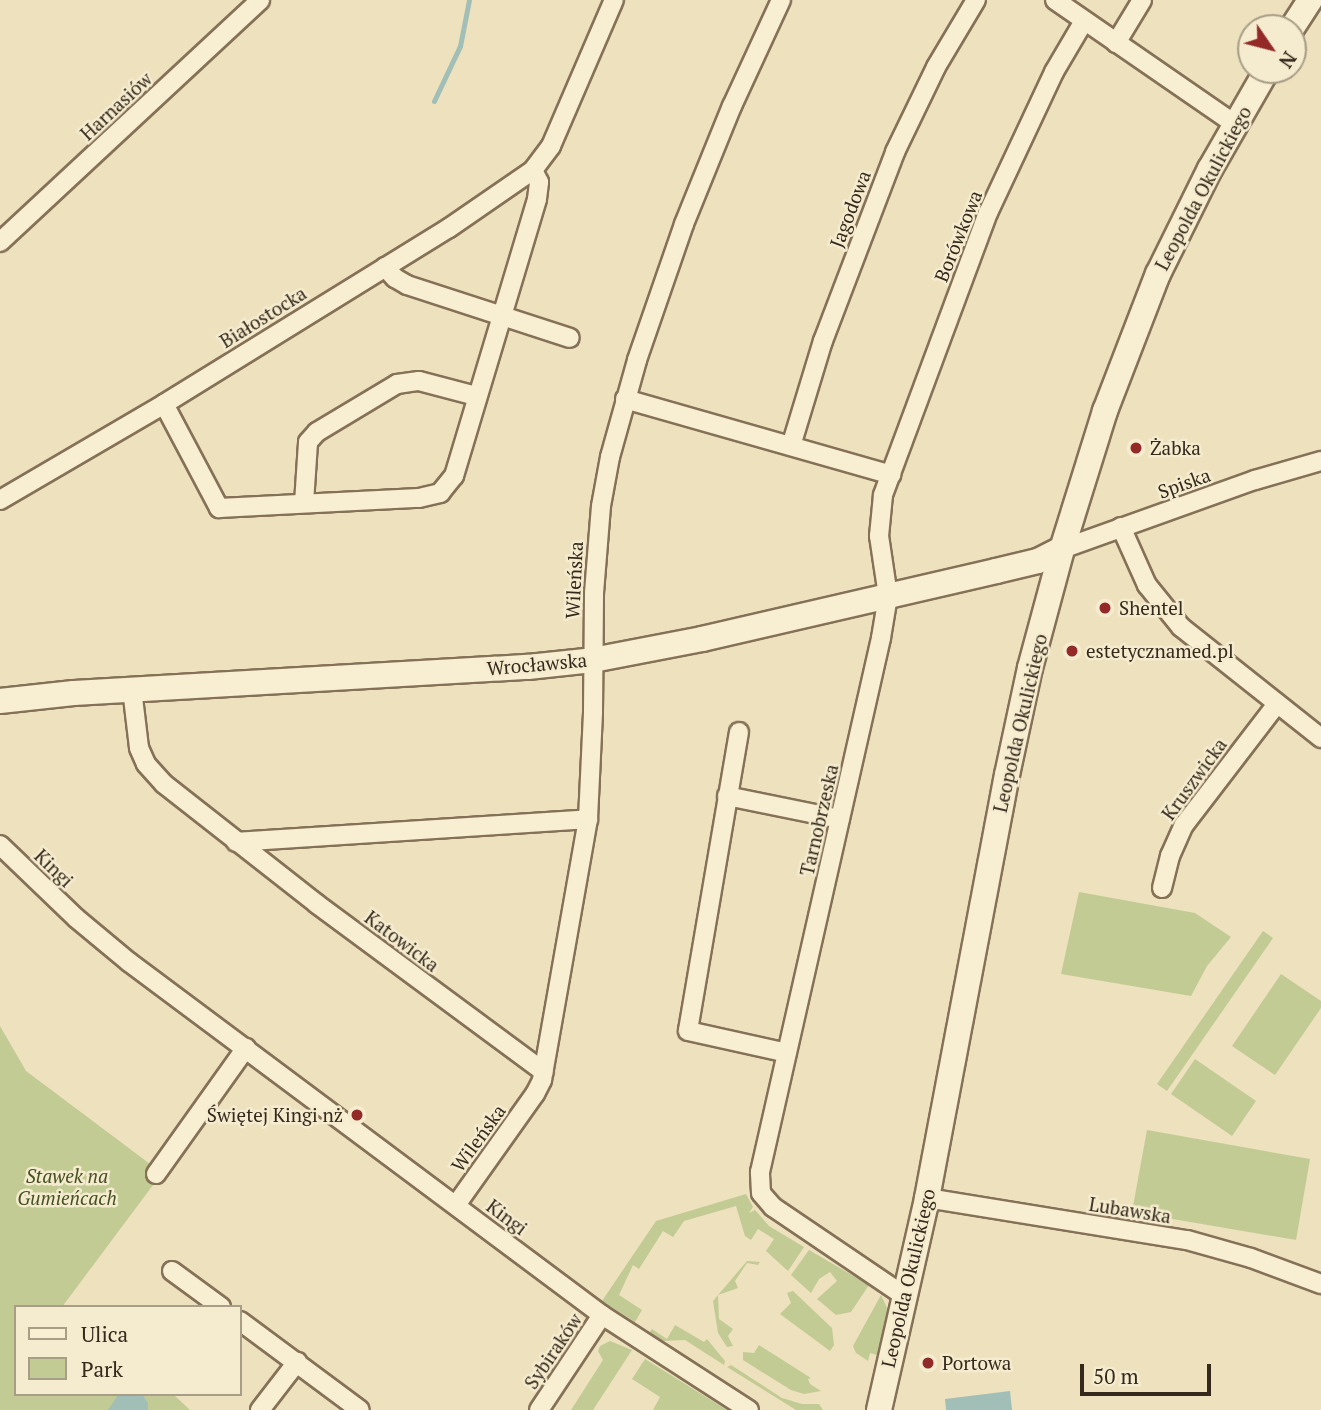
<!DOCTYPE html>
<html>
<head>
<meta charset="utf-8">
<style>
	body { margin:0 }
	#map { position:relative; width:1321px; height:1410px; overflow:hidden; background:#ede1be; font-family:"PT Serif",serif }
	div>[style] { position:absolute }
	.green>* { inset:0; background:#c2cb93 }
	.water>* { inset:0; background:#a2bfb7 }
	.stream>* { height:5px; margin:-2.5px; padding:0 2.5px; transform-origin:2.5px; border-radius:2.5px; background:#a2bfb7 }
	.roads { filter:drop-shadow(2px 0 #857157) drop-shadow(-2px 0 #857157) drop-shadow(0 2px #857157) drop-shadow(0 -2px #857157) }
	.street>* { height:18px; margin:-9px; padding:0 9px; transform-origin:9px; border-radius:9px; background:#f8eed1 }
	.secondary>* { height:24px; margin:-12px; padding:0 12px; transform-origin:12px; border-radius:12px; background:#f8eed1 }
	.dots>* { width:19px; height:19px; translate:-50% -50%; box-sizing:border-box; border:4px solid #f5ebce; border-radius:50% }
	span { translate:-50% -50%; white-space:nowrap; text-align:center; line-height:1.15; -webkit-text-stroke:5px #f5ebce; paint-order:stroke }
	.street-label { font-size:19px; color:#35291c }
	.poi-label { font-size:19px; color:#35291c }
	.left { translate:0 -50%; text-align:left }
	.right { translate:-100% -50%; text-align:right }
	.park-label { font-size:19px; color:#445122; font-style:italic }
	.legend { position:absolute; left:14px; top:1305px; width:228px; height:91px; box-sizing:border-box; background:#f5ebce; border:2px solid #a89d87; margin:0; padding:9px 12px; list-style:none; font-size:21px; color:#35291c }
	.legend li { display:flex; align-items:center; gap:14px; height:35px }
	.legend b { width:35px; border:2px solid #a89d87 }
	.north { position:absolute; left:1237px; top:14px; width:70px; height:70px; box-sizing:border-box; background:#f5ebce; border:2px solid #a89d87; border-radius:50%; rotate:125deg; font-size:19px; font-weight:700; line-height:28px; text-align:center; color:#35291c }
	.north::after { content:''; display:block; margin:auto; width:24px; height:32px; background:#942a28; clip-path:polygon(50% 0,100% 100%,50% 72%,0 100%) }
	.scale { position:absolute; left:1080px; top:1364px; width:131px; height:32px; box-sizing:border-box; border:4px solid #35291c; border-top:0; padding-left:9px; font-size:21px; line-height:24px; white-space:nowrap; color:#35291c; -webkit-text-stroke:5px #f5ebce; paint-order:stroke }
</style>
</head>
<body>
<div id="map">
	<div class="green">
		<div style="clip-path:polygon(1079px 892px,1195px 913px,1231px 937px,1207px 966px,1191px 996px,1061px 974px)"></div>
		<div style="clip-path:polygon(1263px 931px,1273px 938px,1167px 1091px,1157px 1084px)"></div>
		<div style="clip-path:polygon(1281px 974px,1321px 1001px,1321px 1008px,1275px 1075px,1232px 1046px)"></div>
		<div style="clip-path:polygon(0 1026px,26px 1071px,162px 1173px,62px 1307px,16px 1307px,16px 1394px,173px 1394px,190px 1410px,0 1410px)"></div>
		<div style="clip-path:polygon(1195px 1059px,1256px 1101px,1232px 1136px,1171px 1094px)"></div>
		<div style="clip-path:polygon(1147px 1130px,1310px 1159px,1296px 1240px,1132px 1212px)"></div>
		<div style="clip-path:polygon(746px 1194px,753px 1207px,749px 1213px,755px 1210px,769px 1226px,804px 1247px,788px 1271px,766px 1251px,774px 1239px,758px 1229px,751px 1240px,745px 1236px,736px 1206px,684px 1221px,673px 1237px,663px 1231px,639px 1269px,633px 1265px,619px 1295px,642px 1310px,635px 1322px,602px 1301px,656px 1221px)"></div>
		<div style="clip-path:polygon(809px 1250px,869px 1285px,851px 1312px,836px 1315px,817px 1299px,837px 1281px,830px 1272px,819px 1279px,811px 1293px,791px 1275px)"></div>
		<div style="clip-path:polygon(747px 1261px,760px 1262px,758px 1265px,747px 1263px,735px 1281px,738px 1288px,718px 1295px,719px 1319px,733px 1329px,728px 1336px,733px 1346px,727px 1347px,718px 1333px,713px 1301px)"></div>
		<div style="clip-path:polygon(793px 1291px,832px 1328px,834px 1345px,830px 1351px,780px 1314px,791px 1303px,787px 1293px)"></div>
		<div style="clip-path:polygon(881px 1295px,888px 1310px,877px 1355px,870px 1353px,868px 1361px,856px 1353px,853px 1346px)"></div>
		<div style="clip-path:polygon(675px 1325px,704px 1342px,707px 1339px,725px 1361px,724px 1365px,685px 1340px,662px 1341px,649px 1333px,652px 1329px,667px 1339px)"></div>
		<div style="clip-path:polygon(610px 1341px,632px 1350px,593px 1410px,571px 1410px,603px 1360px,598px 1351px,600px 1346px)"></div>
		<div style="clip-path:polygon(759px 1345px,811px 1378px,808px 1379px,810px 1384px,821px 1391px,804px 1394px,791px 1390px,743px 1360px,743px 1352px,754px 1353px)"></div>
		<div style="clip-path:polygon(645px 1359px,727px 1410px,653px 1410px,660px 1397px,632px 1379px)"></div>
		<div style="clip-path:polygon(731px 1365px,782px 1398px,802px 1404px,819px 1404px,823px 1410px,796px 1410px,727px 1367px)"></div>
	</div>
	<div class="water">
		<div style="clip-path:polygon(1010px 1391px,1012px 1410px,946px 1410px,945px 1399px)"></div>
		<div style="clip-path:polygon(142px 1394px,148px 1403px,148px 1410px,108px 1410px,118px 1395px)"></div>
	</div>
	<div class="stream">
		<div style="left:434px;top:101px;width:61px;rotate:-64.7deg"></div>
		<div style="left:460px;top:46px;width:47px;rotate:-78.9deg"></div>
	</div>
	<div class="roads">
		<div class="street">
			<div style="left:1055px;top:0;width:219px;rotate:34.6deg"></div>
			<div style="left:1116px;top:43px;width:50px;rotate:-58.8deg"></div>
			<div style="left:0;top:242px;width:355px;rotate:-42.9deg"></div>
			<div style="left:385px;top:267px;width:15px;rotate:48deg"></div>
			<div style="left:395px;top:278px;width:14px;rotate:30deg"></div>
			<div style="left:407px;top:285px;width:171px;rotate:18deg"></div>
			<div style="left:625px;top:399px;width:277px;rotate:15.9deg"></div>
			<div style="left:164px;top:404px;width:118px;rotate:62.1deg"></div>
			<div style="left:219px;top:508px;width:200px;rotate:-2.9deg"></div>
			<div style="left:419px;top:498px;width:22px;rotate:-13deg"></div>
			<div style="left:440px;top:493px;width:22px;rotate:-51deg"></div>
			<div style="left:454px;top:476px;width:289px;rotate:-73.3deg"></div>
			<div style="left:537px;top:199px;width:17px;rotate:-83deg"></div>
			<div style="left:539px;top:182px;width:13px;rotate:-117deg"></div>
			<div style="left:791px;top:446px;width:110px;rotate:-73.1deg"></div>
			<div style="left:823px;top:341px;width:202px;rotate:-69.1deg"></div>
			<div style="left:895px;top:152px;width:94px;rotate:-64.2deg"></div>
			<div style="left:936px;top:67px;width:78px;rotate:-59.2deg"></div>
			<div style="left:0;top:500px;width:190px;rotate:-30.3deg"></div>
			<div style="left:164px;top:404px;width:335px;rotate:-31.7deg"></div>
			<div style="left:449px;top:228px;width:102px;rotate:-34.6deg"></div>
			<div style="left:533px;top:170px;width:30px;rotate:-53deg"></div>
			<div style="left:551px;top:146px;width:159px;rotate:-66.7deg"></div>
			<div style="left:304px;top:503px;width:61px;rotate:-86.2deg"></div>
			<div style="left:308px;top:442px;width:13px;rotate:-48deg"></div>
			<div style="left:317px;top:432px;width:93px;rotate:-31deg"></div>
			<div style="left:397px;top:384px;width:22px;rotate:-8deg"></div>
			<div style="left:419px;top:381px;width:59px;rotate:14.7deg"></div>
			<div style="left:1121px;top:527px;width:64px;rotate:65.9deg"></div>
			<div style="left:1147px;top:585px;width:54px;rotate:51deg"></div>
			<div style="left:1181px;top:627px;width:179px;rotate:38.4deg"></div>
			<div style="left:1062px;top:549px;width:205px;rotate:-19.7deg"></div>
			<div style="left:1255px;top:480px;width:69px;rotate:-16.1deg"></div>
			<div style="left:132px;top:689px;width:59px;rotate:83.2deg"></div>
			<div style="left:139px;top:748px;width:17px;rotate:66deg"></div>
			<div style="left:146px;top:764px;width:27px;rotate:48deg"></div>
			<div style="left:164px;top:784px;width:194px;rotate:38.1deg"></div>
			<div style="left:317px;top:904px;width:282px;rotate:36.5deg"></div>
			<div style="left:739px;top:732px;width:303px;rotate:99.7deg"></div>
			<div style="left:688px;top:1031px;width:101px;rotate:12.5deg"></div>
			<div style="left:727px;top:796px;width:115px;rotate:11.5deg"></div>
			<div style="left:236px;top:842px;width:353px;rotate:-3.7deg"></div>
			<div style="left:0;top:845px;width:105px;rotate:43.8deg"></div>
			<div style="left:76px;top:918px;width:69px;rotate:39.7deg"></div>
			<div style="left:129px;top:962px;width:590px;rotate:36.73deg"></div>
			<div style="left:602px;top:1315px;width:175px;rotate:32.9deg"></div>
			<div style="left:1162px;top:888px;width:33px;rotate:-76deg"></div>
			<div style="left:1170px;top:856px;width:34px;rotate:-66deg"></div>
			<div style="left:1184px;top:825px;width:153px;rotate:-52.5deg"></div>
			<div style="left:156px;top:1174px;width:155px;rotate:-54.5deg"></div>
			<div style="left:927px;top:1198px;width:263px;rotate:9.2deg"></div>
			<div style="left:1187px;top:1240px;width:66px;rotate:15.7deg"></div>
			<div style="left:1251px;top:1258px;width:75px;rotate:20.4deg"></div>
			<div style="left:456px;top:1205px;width:136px;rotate:-54.6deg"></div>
			<div style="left:535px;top:1094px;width:16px;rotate:-63deg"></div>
			<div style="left:542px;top:1080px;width:265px;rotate:-80deg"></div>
			<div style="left:588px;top:819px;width:107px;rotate:-87.3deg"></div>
			<div style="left:593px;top:712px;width:119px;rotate:-89.5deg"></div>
			<div style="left:594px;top:593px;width:87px;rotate:-85.4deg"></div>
			<div style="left:601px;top:506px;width:50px;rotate:-79.6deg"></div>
			<div style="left:610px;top:457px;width:101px;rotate:-74.4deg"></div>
			<div style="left:637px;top:360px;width:144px;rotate:-70.9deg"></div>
			<div style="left:684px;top:224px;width:127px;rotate:-67.9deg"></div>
			<div style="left:732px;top:106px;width:117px;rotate:-65.2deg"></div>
			<div style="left:172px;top:1271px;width:61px;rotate:36.3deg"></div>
			<div style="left:906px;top:1297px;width:161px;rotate:-145.9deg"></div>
			<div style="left:773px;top:1207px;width:18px;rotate:-131deg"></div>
			<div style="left:761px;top:1193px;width:21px;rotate:-93deg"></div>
			<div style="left:760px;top:1172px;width:548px;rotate:-77.23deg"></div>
			<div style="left:881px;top:638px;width:43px;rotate:-80.5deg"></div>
			<div style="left:888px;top:596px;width:61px;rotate:-98.5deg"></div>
			<div style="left:879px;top:536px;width:41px;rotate:-84.4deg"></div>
			<div style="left:883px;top:495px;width:301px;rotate:-69.6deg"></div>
			<div style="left:988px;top:213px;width:156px;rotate:-64.9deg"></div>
			<div style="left:1054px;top:72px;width:59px;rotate:-59.5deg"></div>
			<div style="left:240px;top:1321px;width:149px;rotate:36.6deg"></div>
			<div style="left:260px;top:1410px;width:61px;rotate:-52.4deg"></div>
			<div style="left:539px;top:1410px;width:114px;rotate:-56.4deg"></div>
		</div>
		<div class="secondary">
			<div style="left:1292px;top:28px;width:33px;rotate:-57deg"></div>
			<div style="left:0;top:701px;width:74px;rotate:-6.2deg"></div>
			<div style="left:74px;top:693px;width:455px;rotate:-3.3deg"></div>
			<div style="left:528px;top:667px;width:65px;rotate:-6.1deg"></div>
			<div style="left:593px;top:660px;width:111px;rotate:-10.9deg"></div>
			<div style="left:702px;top:639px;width:302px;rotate:-13deg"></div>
			<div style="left:996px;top:571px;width:43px;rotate:-13.4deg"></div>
			<div style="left:1038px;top:561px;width:27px;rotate:-27deg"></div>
			<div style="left:879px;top:1410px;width:217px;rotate:-77.2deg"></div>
			<div style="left:927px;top:1198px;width:430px;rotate:-79.3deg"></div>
			<div style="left:1007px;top:775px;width:109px;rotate:-77.9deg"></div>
			<div style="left:1030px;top:668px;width:123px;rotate:-74.9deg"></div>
			<div style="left:1062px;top:549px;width:145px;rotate:-72.7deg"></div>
			<div style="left:1105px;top:411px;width:147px;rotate:-68.9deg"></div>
			<div style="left:1158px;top:274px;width:117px;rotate:-63.7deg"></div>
			<div style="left:1210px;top:169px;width:114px;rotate:-60.1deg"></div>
		</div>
	</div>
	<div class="dots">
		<div style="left:1136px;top:448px;background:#942a28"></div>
		<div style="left:1105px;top:608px;background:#942a28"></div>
		<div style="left:1072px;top:651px;background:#942a28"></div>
		<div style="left:357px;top:1115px;background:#942a28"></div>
		<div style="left:928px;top:1363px;background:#942a28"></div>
	</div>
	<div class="street-label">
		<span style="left:116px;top:106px;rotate:-43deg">Harnasiów</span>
		<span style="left:1203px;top:188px;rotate:-62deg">Leopolda Okulickiego</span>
		<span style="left:850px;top:209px;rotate:-69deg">Jagodowa</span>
		<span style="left:958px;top:236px;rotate:-68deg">Borówkowa</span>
		<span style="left:263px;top:317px;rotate:-32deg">Białostocka</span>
		<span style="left:1184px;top:483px;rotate:-20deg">Spiska</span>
		<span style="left:574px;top:580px;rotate:-87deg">Wileńska</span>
		<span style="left:537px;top:664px;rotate:-5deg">Wrocławska</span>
		<span style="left:1020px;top:723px;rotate:-77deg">Leopolda Okulickiego</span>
		<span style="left:1194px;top:779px;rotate:-54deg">Kruszwicka</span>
		<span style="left:819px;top:820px;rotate:-77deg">Tarnobrzeska</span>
		<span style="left:54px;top:868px;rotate:44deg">Kingi</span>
		<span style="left:402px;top:941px;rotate:37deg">Katowicka</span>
		<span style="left:478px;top:1138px;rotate:-54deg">Wileńska</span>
		<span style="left:1130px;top:1210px;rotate:9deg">Lubawska</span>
		<span style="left:507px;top:1217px;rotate:37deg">Kingi</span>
		<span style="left:908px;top:1278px;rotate:-77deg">Leopolda Okulickiego</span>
		<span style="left:553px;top:1351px;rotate:-56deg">Sybiraków</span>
	</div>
	<div class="poi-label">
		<span class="left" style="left:1150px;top:448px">Żabka</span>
		<span class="left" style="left:1119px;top:608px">Shentel</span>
		<span class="left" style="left:1086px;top:651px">estetycznamed.pl</span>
		<span class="right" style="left:343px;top:1115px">Świętej Kingi nż</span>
		<span class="left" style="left:942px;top:1363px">Portowa</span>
	</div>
	<div class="park-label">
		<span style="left:67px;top:1187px">Stawek na<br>Gumieńcach</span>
	</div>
	<ul class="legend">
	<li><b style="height:9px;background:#f8eed1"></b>Ulica</li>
	<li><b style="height:19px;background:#c2cb93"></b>Park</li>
	</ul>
	<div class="north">N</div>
	<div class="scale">50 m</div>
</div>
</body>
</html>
